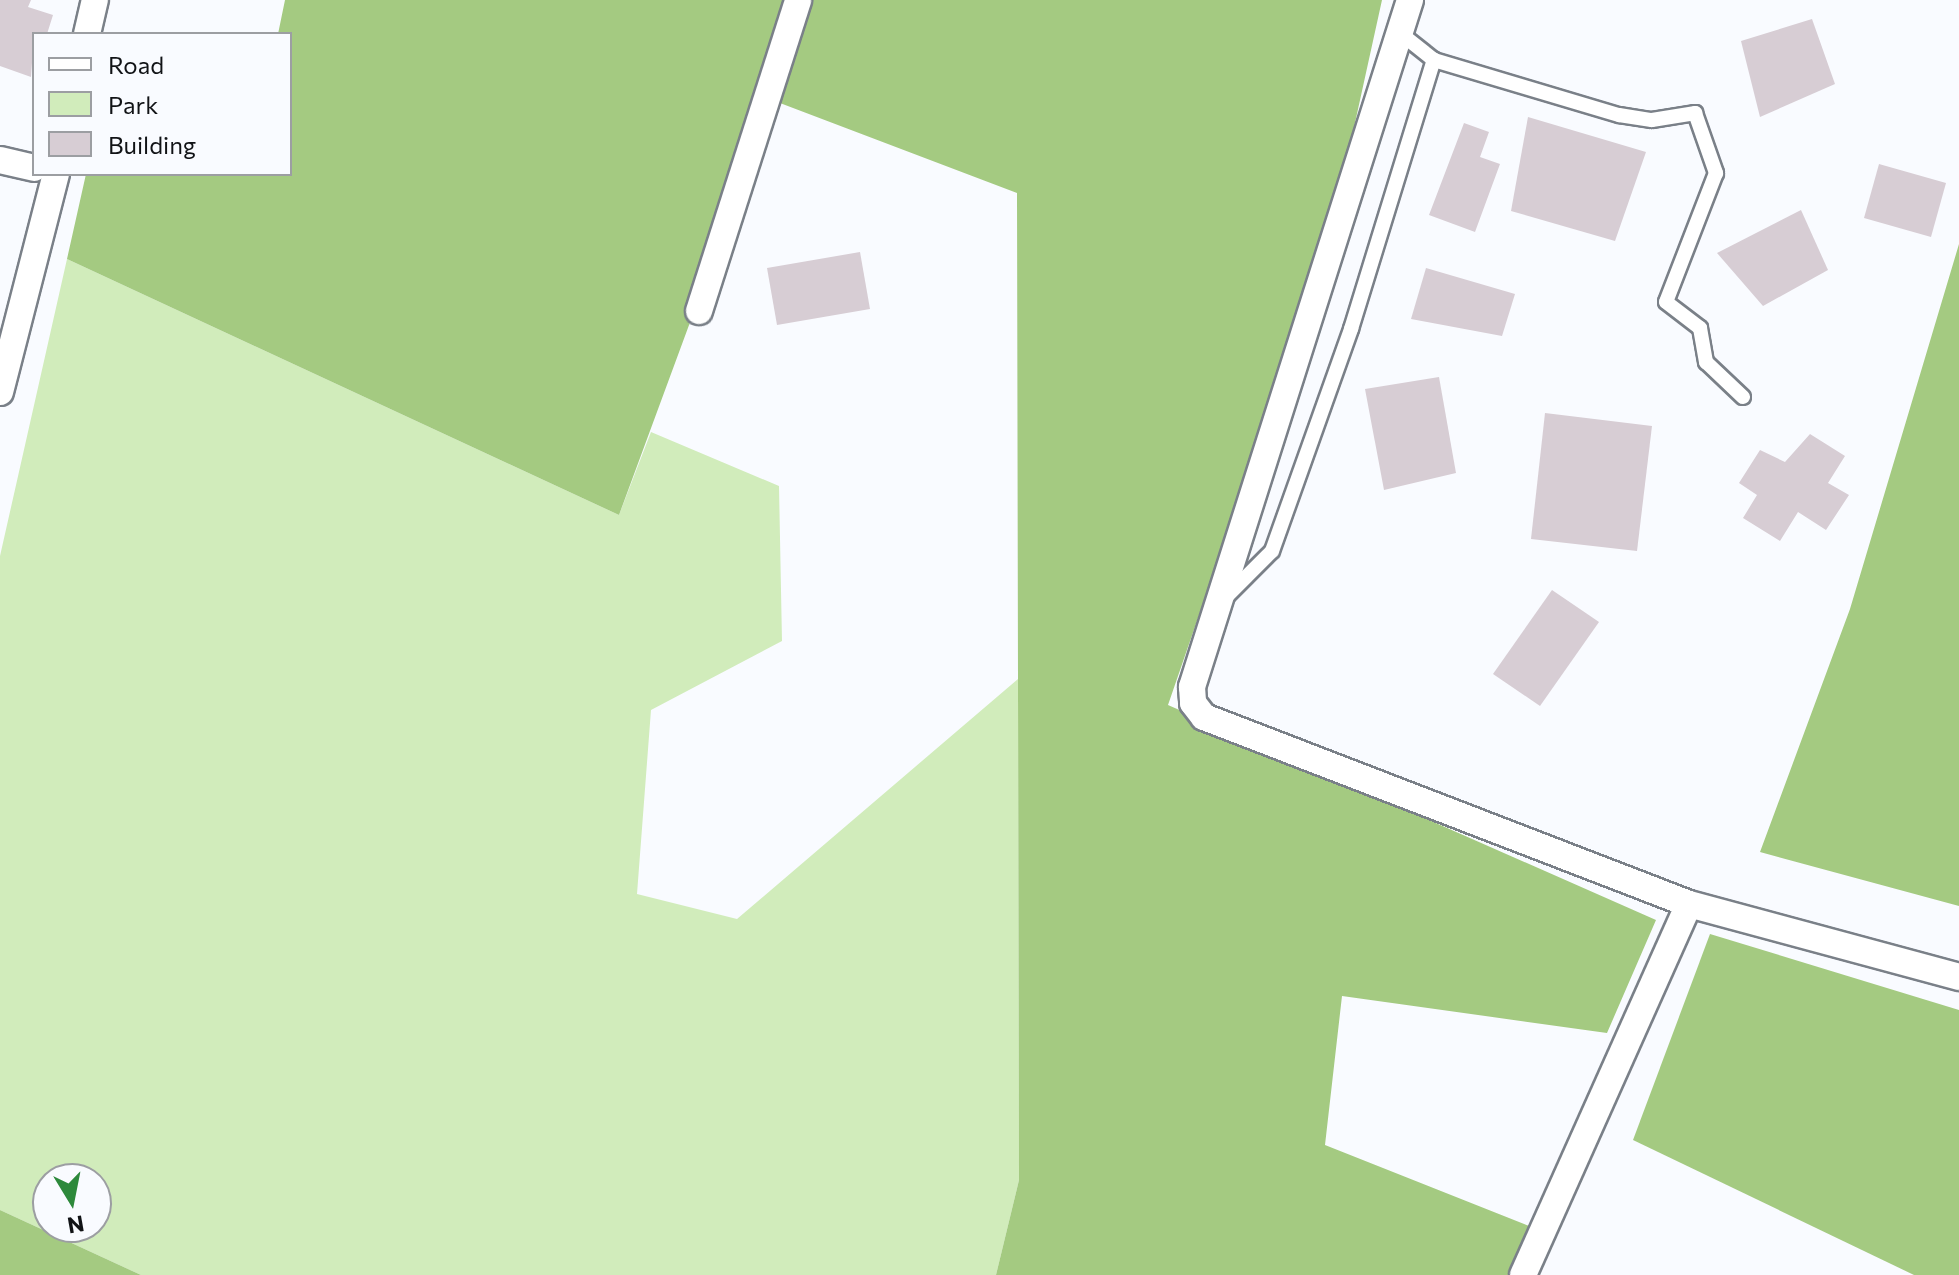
<!DOCTYPE html>
<html>
<head>
<meta charset="utf-8">
<style>
	body { margin:0 }
	#map { position:relative; width:1959px; height:1275px; overflow:hidden; background:#f9fbff; font-family:Commissioner,sans-serif }
	div>[style] { position:absolute }
	.green>* { inset:0; background:#d1ecbb }
	.forest>* { inset:0; background:#a4ca81 }
	.building>* { inset:0; background:#d7cdd4 }
	.roads { filter:drop-shadow(2px 0 #7a8088) drop-shadow(-2px 0 #7a8088) drop-shadow(0 2px #7a8088) drop-shadow(0 -2px #7a8088) }
	.lane>* { height:14px; margin:-7px; padding:0 7px; transform-origin:7px; border-radius:7px; background:#fff }
	.street>* { height:26px; margin:-13px; padding:0 13px; transform-origin:13px; border-radius:13px; background:#fff }
	span { translate:-50% -50%; white-space:nowrap; text-align:center; line-height:1.15; -webkit-text-stroke:6px #f9fbff; paint-order:stroke }
	.legend { position:absolute; left:32px; top:32px; width:260px; height:144px; box-sizing:border-box; background:#f9fbff; border:2px solid #9c9ea2; margin:0; padding:10px 14px; list-style:none; font-size:24px; color:#111316 }
	.legend li { display:flex; align-items:center; gap:16px; height:40px }
	.legend b { width:40px; border:2px solid #9c9ea2 }
	.north { position:absolute; left:32px; top:1163px; width:80px; height:80px; box-sizing:border-box; background:#f9fbff; border:2px solid #9c9ea2; border-radius:50%; rotate:170deg; font-size:22px; font-weight:700; line-height:32px; text-align:center; color:#111316 }
	.north::after { content:''; display:block; margin:auto; width:28px; height:36px; background:#2d893b; clip-path:polygon(50% 0,100% 100%,50% 72%,0 100%) }
</style>
</head>
<body>
<div id="map">
	<div class="green">
		<div style="clip-path:polygon(evenodd,67px 259px,619px 515px,651px 432px,779px 486px,782px 641px,651px 710px,637px 894px,737px 919px,1018px 679px,1019px 1180px,996px 1275px,141px 1275px,0 1210px,0 556px,67px 259px,48px 1179px,96px 1179px,96px 1227px,48px 1227px,48px 1179px)"></div>
	</div>
	<div class="forest">
		<div style="clip-path:polygon(285px 0,1382px 0,1331px 232px,1168px 705px,1656px 920px,1607px 1033px,1342px 996px,1325px 1145px,1534px 1228px,1522px 1275px,996px 1275px,1019px 1180px,1017px 193px,772px 100px,619px 515px,67px 259px,86px 174px,290px 174px,290px 34px,278px 34px)"></div>
		<div style="clip-path:polygon(1959px 244px,1959px 906px,1760px 852px,1850px 609px)"></div>
		<div style="clip-path:polygon(1710px 934px,1959px 1010px,1959px 1275px,1914px 1275px,1633px 1140px)"></div>
		<div style="clip-path:polygon(0 1210px,141px 1275px,0 1275px)"></div>
	</div>
	<div class="building">
		<div style="clip-path:polygon(0 0,31px 0,28px 7px,53px 15px,47px 34px,34px 34px,31px 77px,0 66px)"></div>
		<div style="clip-path:polygon(1812px 19px,1835px 84px,1760px 117px,1741px 41px)"></div>
		<div style="clip-path:polygon(1528px 117px,1646px 152px,1615px 241px,1511px 211px)"></div>
		<div style="clip-path:polygon(1464px 123px,1489px 132px,1480px 157px,1500px 164px,1475px 232px,1429px 215px)"></div>
		<div style="clip-path:polygon(1879px 164px,1946px 183px,1931px 237px,1864px 218px)"></div>
		<div style="clip-path:polygon(1801px 210px,1828px 270px,1763px 306px,1717px 253px)"></div>
		<div style="clip-path:polygon(860px 252px,870px 309px,777px 325px,767px 268px)"></div>
		<div style="clip-path:polygon(1426px 268px,1515px 294px,1502px 336px,1411px 319px)"></div>
		<div style="clip-path:polygon(1439px 377px,1456px 473px,1384px 490px,1365px 389px)"></div>
		<div style="clip-path:polygon(1545px 413px,1652px 426px,1637px 551px,1531px 539px)"></div>
		<div style="clip-path:polygon(1810px 434px,1845px 456px,1828px 483px,1849px 495px,1826px 530px,1798px 512px,1780px 541px,1743px 518px,1757px 495px,1739px 483px,1760px 450px,1785px 462px)"></div>
		<div style="clip-path:polygon(1552px 590px,1599px 622px,1540px 706px,1493px 674px)"></div>
	</div>
	<div class="roads">
		<div class="lane">
			<div style="left:1434px;top:60px;width:193px;rotate:16.6deg"></div>
			<div style="left:1619px;top:115px;width:33px;rotate:9deg"></div>
			<div style="left:1652px;top:120px;width:44px;rotate:-9.2deg"></div>
			<div style="left:1695px;top:113px;width:64px;rotate:70.7deg"></div>
			<div style="left:1716px;top:173px;width:138px;rotate:111.2deg"></div>
			<div style="left:1666px;top:302px;width:43px;rotate:37.4deg"></div>
			<div style="left:1700px;top:328px;width:35px;rotate:80deg"></div>
			<div style="left:1706px;top:362px;width:51px;rotate:43.4deg"></div>
			<div style="left:1225px;top:598px;width:66px;rotate:-45deg"></div>
			<div style="left:1272px;top:551px;width:236px;rotate:-70.4deg"></div>
			<div style="left:1351px;top:329px;width:282px;rotate:-72.9deg"></div>
			<div style="left:1434px;top:60px;width:43px;rotate:-141.5deg"></div>
		</div>
		<div class="street">
			<div style="left:1410px;top:0;width:721px;rotate:107.61deg"></div>
			<div style="left:1192px;top:687px;width:16px;rotate:86deg"></div>
			<div style="left:1193px;top:703px;width:18px;rotate:52deg"></div>
			<div style="left:1204px;top:717px;width:520px;rotate:21.08deg"></div>
			<div style="left:1689px;top:904px;width:280px;rotate:15.1deg"></div>
			<div style="left:87px;top:34px;width:35px;rotate:-77deg"></div>
			<div style="left:0;top:160px;width:35px;rotate:13deg"></div>
			<div style="left:699px;top:311px;width:326px;rotate:-72.3deg"></div>
			<div style="left:0;top:392px;width:225px;rotate:-75.6deg"></div>
			<div style="left:1523px;top:1275px;width:406px;rotate:-65.9deg"></div>
		</div>
	</div>
	<ul class="legend">
	<li><b style="height:10px;background:#fff"></b>Road</li>
	<li><b style="height:22px;background:#d1ecbb"></b>Park</li>
	<li><b style="height:22px;background:#d7cdd4"></b>Building</li>
	</ul>
	<div class="north">N</div>
</div>
</body>
</html>
